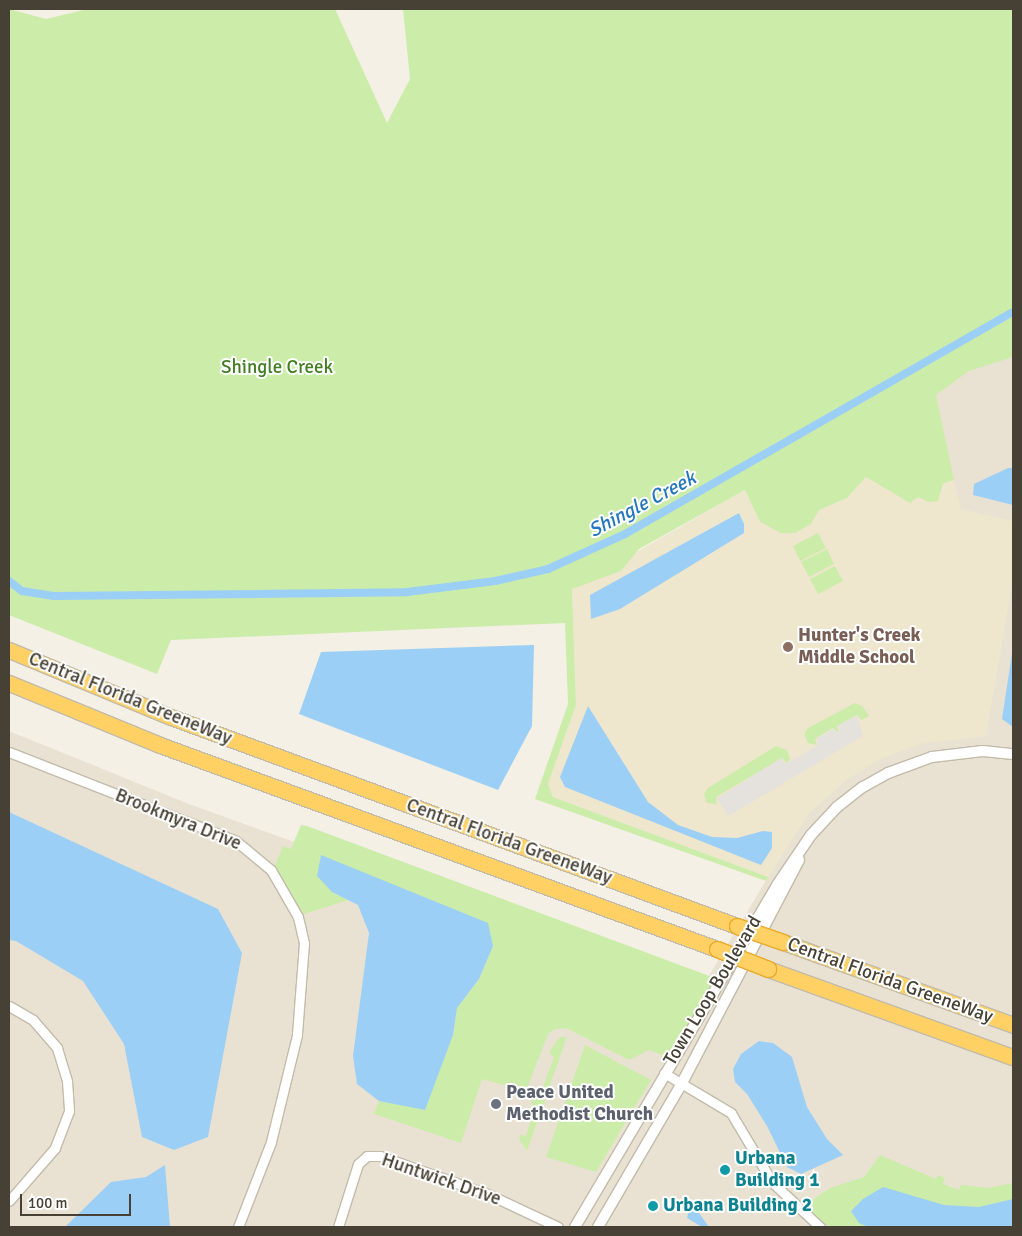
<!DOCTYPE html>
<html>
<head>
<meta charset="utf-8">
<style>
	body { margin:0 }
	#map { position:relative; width:1022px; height:1236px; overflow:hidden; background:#f4f0e5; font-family:Signika,sans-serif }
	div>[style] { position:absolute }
	.residential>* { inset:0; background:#e9e2d3 }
	.education>* { inset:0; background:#efe6ce }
	.green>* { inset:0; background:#ccecaa }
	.round { border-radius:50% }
	.parking>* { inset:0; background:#e5e2de }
	.water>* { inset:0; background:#9ccff6 }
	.canal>* { height:8px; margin:-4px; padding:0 4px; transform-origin:4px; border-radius:4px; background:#9ccff6 }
	.roads { filter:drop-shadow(1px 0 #c3bbaa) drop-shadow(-1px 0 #c3bbaa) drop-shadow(0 1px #c3bbaa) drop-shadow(0 -1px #c3bbaa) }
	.minor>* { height:9px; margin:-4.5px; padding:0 4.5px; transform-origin:4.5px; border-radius:4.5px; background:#fff }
	.tertiary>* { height:10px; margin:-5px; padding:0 5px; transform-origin:5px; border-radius:5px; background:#fff }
	.motorway>* { height:15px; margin:-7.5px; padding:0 7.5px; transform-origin:7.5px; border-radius:7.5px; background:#ffd165 }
	.bridges { filter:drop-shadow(1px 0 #eba929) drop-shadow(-1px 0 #eba929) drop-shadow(0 1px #eba929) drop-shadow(0 -1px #eba929) }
	.motorway-bridge>* { height:15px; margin:-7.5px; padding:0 7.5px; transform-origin:7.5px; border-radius:7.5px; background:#ffd165 }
	.dots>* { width:14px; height:14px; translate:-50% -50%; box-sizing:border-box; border:2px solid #fff; border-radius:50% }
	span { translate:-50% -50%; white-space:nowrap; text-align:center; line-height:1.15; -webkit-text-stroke:4px #fff; paint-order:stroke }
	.park-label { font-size:19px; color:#427e22 }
	.education-label { font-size:19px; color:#785e54; font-weight:700 }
	.left { translate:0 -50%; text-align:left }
	.street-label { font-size:19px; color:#474034 }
	.worship-label { font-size:19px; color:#5b616d; font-weight:700 }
	.culture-label { font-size:19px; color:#0d838f; font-weight:700 }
	.water-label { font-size:20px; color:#2477bd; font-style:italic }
	.frame { position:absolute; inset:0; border:10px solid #474034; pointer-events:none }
	.scale { position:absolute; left:20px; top:1194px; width:111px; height:22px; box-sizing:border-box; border:2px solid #474034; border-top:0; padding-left:6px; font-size:15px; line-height:18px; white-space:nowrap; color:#474034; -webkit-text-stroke:4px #fff; paint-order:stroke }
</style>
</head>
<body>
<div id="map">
	<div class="residential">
		<div style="clip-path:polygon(1013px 320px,1013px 1227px,9px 1227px,9px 731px,189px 804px,701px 989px,768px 877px,931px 368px)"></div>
	</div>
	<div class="education">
		<div style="clip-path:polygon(866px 477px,910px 503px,932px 486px,954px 480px,961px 509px,1013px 521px,1013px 578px,986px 736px,920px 744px,881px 759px,848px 779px,810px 812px,768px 877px,553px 797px,548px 784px,576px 705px,572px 589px,745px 490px,760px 522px,811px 524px,819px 510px,847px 498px)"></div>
	</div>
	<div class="green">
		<div style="clip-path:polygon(9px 9px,46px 19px,88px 9px,335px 9px,387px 123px,410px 79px,403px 9px,1013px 9px,1013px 357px,969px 371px,936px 395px,954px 480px,943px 483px,938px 501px,929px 502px,918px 497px,910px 503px,866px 477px,847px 498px,819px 510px,811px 524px,795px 533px,781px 533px,760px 522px,745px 490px,639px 549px,621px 571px,572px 589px,576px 705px,548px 784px,553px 797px,768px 877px,766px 881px,535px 799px,568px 704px,565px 623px,171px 640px,157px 674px,9px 615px)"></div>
		<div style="clip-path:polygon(818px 533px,826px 548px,800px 561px,793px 546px)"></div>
		<div style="clip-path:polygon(827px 549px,834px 564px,809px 577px,801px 562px)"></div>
		<div style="clip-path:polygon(835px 566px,843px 581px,818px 594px,810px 579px)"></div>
		<div style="clip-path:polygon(855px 703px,862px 706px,869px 716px,861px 720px,857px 715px,837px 726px,839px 733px,833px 728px,815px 739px,817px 745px,808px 743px,804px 734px,808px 728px)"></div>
		<div style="clip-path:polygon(776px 746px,787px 750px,790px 759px,787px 763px,782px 758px,716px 797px,717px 804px,707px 803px,704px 794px,708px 788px)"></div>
		<div style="clip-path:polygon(301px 825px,307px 826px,720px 980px,672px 1059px,649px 1050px,629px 1060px,566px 1028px,555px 1029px,548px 1034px,526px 1091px,482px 1079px,461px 1143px,374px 1114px,379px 1101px,425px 1109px,453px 1035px,457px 1008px,479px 979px,493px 946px,332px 892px,348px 900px,301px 915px,274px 868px,283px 846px,291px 849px)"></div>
		<div style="clip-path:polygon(560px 1037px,567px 1037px,547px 1093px,536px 1089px,543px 1087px,554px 1057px,549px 1052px)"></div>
		<div style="clip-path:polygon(585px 1045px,651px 1080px,596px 1172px,546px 1157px)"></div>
		<div class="round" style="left:531px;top:1094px;width:14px;height:14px"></div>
		<div style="clip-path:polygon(530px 1107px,541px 1111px,527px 1151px,519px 1139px,520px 1135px,526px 1136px,533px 1114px,529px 1112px)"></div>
		<div style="clip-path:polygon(880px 1155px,936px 1179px,938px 1175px,945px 1178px,943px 1184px,959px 1190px,961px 1185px,988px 1188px,1013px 1183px,1013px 1227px,829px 1227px,812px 1215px,811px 1203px,815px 1198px,830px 1188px,864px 1177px)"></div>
	</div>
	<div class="parking">
		<div style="clip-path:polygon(857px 715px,863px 736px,728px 816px,717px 798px,782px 758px,786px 764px,818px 745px,816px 739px,833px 729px,839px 734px,838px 726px)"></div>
	</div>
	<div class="water">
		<div style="clip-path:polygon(1008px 468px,1013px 468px,1013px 505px,973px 495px,974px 484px)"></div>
		<div style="clip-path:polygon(739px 513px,744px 524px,744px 533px,620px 609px,591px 619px,590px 595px)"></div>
		<div style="clip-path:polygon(534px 645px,532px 726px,498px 790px,299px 714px,321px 652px)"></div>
		<div style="clip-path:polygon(1013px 647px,1013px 727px,1002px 719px)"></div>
		<div style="clip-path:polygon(588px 706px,648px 802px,678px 825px,712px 837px,737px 838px,763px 831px,772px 832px,772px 848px,761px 865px,565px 787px,560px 777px)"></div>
		<div style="clip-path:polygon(9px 812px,218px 909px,242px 953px,208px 1137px,174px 1150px,142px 1137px,124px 1044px,83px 981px,16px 941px,9px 940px)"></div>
		<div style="clip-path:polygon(321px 855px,488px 923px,493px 946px,479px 979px,457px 1008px,453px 1035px,425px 1110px,379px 1101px,357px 1084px,353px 1056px,369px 933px,358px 905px,332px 892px,317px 876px)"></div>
		<div style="clip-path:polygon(759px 1041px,773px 1043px,792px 1057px,807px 1107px,827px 1139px,843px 1155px,801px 1174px,787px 1167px,767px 1126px,747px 1094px,735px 1082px,733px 1069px,741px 1054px)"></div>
		<div style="clip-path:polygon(165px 1165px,170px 1227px,65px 1227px,111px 1182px,146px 1177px)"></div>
		<div style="clip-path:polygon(883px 1187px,944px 1205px,979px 1207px,1013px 1199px,1013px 1227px,868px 1227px,859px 1223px,851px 1211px,863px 1199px)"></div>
		<div style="clip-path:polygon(695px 1207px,706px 1223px,709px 1227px,702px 1227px,687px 1218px,689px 1210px)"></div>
	</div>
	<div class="canal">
		<div style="left:9px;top:581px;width:16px;rotate:38deg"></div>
		<div style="left:22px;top:591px;width:32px;rotate:9deg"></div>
		<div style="left:54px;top:596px;width:353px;rotate:-0.6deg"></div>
		<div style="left:407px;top:592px;width:89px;rotate:-7.1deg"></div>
		<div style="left:495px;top:581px;width:54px;rotate:-12.8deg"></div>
		<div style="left:548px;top:569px;width:85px;rotate:-24.4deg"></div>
		<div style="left:625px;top:534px;width:447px;rotate:-29.8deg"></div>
	</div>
	<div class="roads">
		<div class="minor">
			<div style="left:9px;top:752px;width:244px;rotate:21.4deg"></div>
			<div style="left:236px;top:841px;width:45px;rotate:39.6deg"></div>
			<div style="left:271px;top:870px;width:54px;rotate:60.1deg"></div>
			<div style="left:298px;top:917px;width:27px;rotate:77deg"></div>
			<div style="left:304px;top:943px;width:92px;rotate:94.4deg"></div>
			<div style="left:297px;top:1035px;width:110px;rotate:103.7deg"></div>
			<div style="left:271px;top:1142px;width:91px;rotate:111.2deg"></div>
			<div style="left:9px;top:1006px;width:28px;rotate:30deg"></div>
			<div style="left:33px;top:1020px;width:37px;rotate:49deg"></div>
			<div style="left:57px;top:1048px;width:34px;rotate:73deg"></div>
			<div style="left:67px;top:1081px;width:30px;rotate:86deg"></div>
			<div style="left:69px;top:1111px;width:40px;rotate:111deg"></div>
			<div style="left:55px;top:1148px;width:70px;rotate:131deg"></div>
			<div style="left:664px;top:1073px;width:78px;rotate:30.8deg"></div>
			<div style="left:731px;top:1113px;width:80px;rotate:59.3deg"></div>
			<div style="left:772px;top:1182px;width:66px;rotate:43.2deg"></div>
			<div style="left:338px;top:1227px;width:66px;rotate:-72.4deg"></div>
			<div style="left:358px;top:1164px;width:12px;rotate:-42deg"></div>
			<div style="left:367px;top:1156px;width:13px"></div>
			<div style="left:380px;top:1156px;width:117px;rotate:19.5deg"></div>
			<div style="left:490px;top:1195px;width:75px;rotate:25.2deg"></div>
		</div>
		<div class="tertiary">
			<div style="left:575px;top:1227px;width:397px;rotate:-59.4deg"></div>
			<div style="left:777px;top:885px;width:60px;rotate:-55.8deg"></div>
			<div style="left:811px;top:835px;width:38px;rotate:-47deg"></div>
			<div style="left:837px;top:807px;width:33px;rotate:-38deg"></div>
			<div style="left:863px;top:787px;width:29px;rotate:-29deg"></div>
			<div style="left:888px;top:773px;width:47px;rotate:-20deg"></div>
			<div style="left:932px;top:757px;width:51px;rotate:-6.7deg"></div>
			<div style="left:983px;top:751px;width:30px;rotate:6deg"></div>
			<div style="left:598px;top:1227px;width:167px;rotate:-59.7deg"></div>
			<div style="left:682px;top:1083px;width:252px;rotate:-62.3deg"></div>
		</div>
		<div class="motorway">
			<div style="left:9px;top:650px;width:175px;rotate:22.5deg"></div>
			<div style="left:171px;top:717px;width:603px;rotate:20.27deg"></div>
			<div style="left:9px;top:683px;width:163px;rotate:22.3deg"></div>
			<div style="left:160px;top:745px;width:593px;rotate:20.12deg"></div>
			<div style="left:783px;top:942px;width:245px;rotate:19.8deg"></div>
			<div style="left:768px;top:969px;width:260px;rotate:19.8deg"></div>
		</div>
	</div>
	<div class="bridges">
		<div class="motorway-bridge">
			<div style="left:737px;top:926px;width:49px;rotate:19.2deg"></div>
			<div style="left:717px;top:949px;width:55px;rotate:21.4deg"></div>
		</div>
	</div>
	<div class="dots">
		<div style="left:788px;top:647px;background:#8d6e63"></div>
		<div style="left:496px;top:1104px;background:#6b7280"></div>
		<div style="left:725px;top:1170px;background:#0f9aa8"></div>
		<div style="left:653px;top:1206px;background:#0f9aa8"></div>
	</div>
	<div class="park-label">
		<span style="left:277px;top:368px">Shingle Creek</span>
	</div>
	<div class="education-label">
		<span class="left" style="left:798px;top:647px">Hunter's Creek<br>Middle School</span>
	</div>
	<div class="street-label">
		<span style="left:130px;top:699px;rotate:22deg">Central Florida GreeneWay</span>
		<span style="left:178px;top:820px;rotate:22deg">Brookmyra Drive</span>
		<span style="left:509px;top:842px;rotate:20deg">Central Florida GreeneWay</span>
		<span style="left:890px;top:981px;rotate:20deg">Central Florida GreeneWay</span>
		<span style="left:713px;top:991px;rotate:-59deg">Town Loop Boulevard</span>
		<span style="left:441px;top:1180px;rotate:19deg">Huntwick Drive</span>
	</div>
	<div class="worship-label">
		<span class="left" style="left:506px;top:1104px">Peace United<br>Methodist Church</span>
	</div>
	<div class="culture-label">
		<span class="left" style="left:735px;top:1170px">Urbana<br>Building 1</span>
		<span class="left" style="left:663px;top:1206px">Urbana Building 2</span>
	</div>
	<div class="water-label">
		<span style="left:642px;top:504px;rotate:-28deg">Shingle Creek</span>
	</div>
	<div class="frame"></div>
	<div class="scale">100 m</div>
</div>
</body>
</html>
